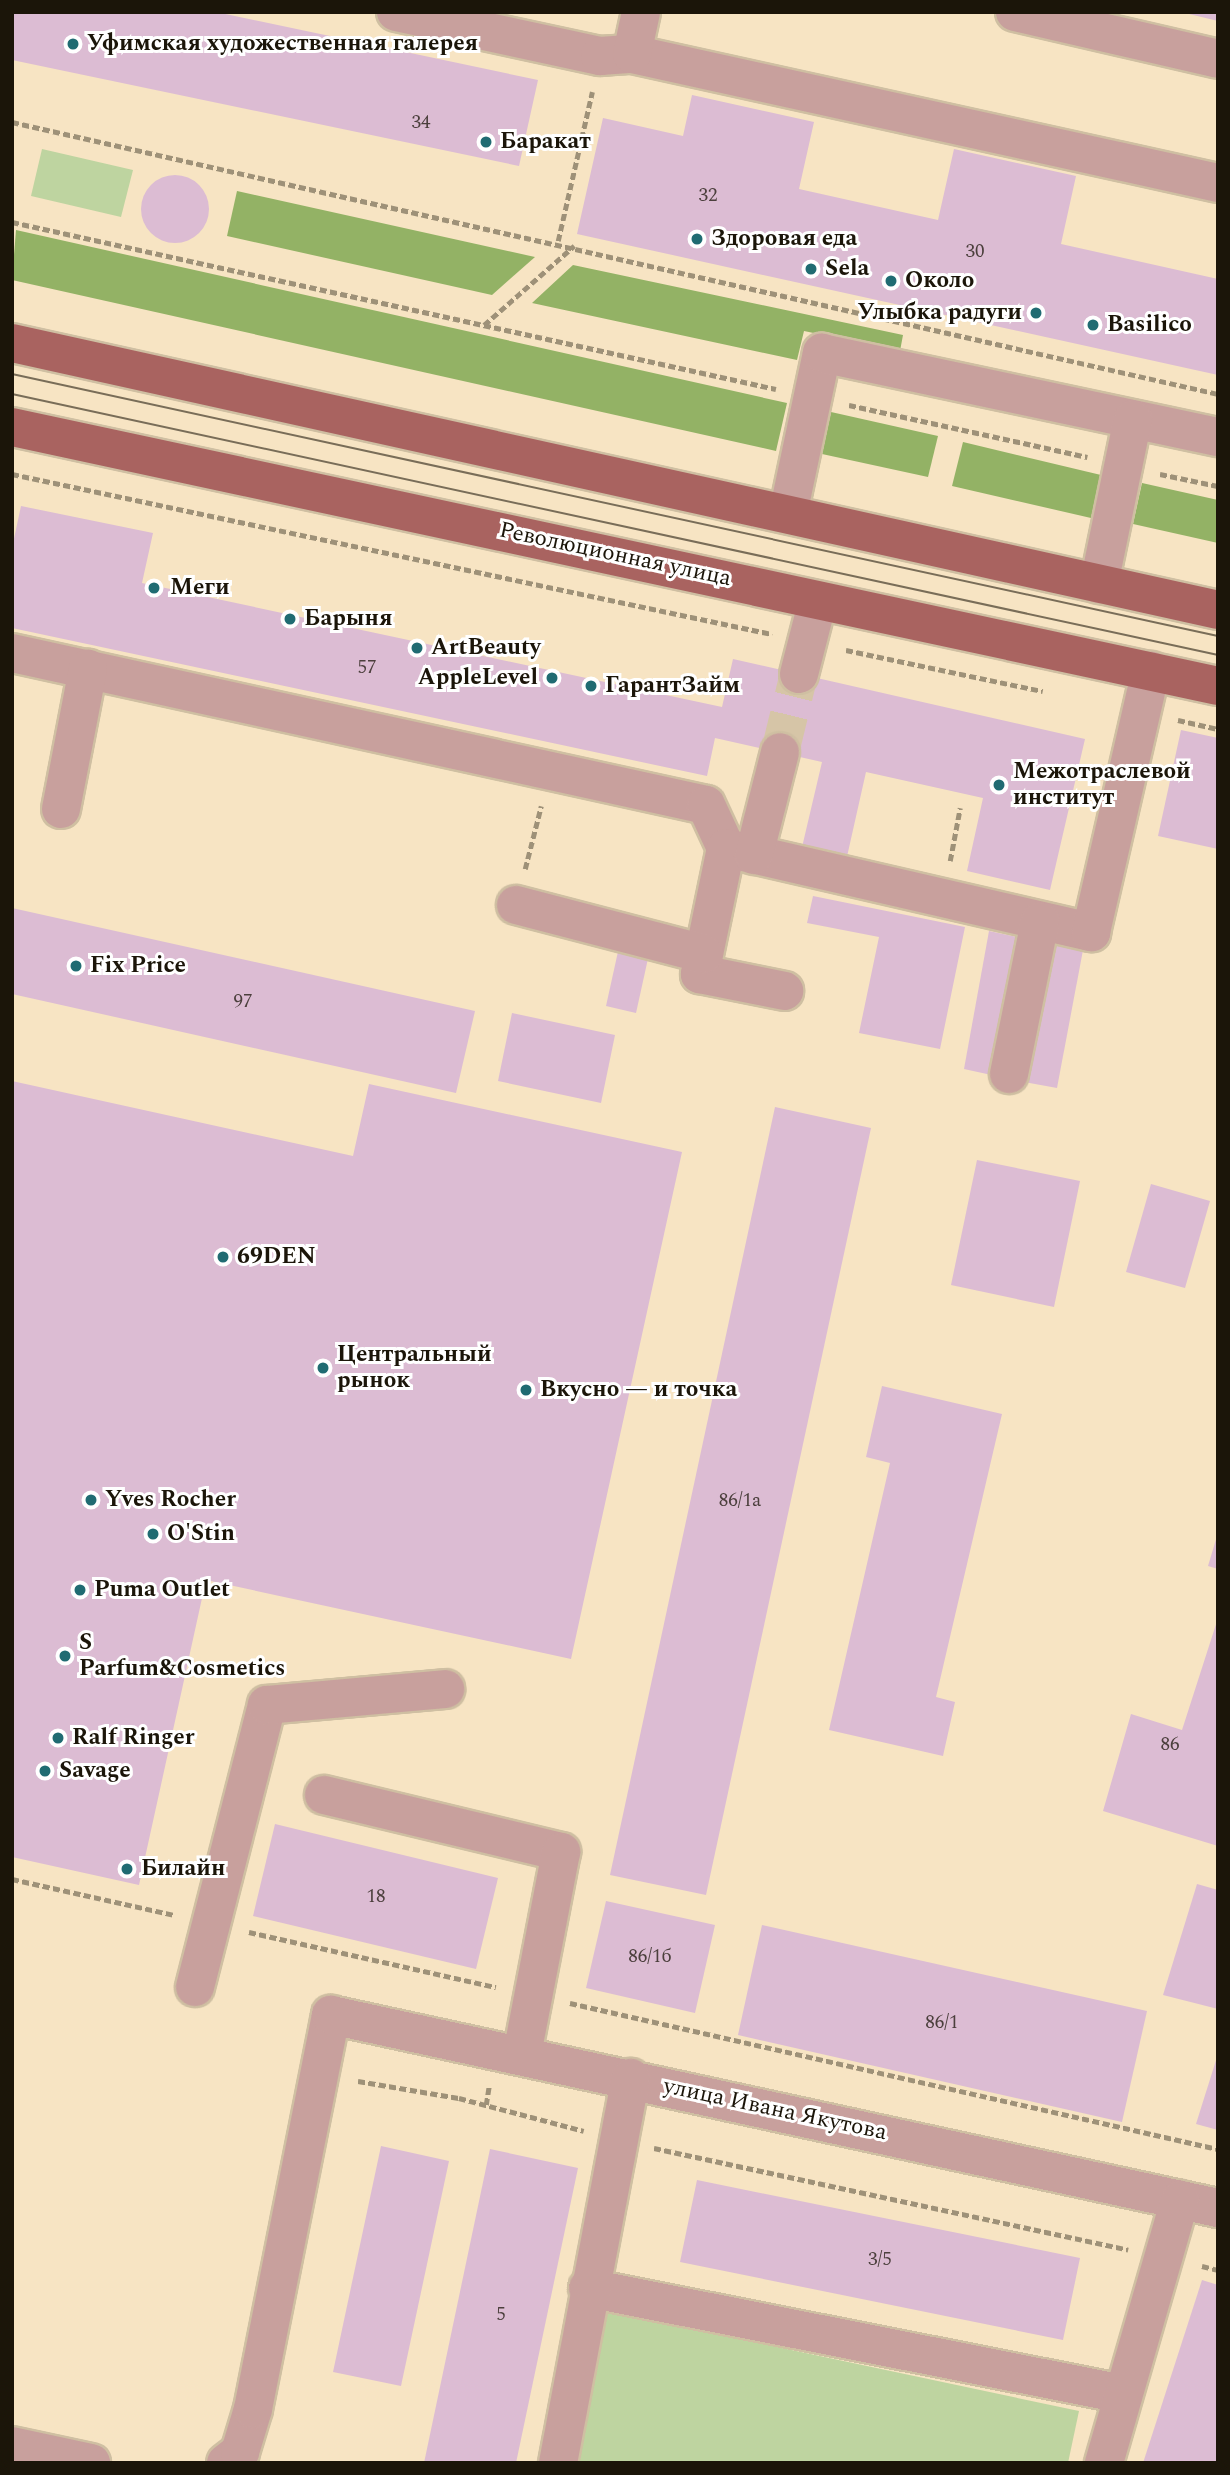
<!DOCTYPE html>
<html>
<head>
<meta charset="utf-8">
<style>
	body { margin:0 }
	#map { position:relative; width:1230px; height:2475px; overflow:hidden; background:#f7e4c3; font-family:Spectral,serif }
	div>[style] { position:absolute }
	.green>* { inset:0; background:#bed4a0 }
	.forest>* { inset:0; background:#93b265 }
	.building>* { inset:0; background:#dcbcd3 }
	.round { border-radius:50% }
	.minor-tunnel>* { height:38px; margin-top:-19px; transform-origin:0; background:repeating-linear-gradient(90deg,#d6c5a7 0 38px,transparent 0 57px) }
	.path>* { height:4.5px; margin-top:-2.25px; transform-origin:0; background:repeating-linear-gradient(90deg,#9e9178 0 7px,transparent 0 10.5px) }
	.roads { filter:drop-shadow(2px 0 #cfbfa2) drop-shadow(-2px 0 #cfbfa2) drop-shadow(0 2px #cfbfa2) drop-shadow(0 -2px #cfbfa2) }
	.minor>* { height:38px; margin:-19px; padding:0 19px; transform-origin:19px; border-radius:19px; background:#c8a09d }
	.major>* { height:38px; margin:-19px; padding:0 19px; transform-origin:19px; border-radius:19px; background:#a96360 }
	.tram>* { height:2px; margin:-1px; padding:0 1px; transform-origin:1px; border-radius:1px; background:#796d58 }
	.dots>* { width:19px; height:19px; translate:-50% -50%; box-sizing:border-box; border:4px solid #fff; border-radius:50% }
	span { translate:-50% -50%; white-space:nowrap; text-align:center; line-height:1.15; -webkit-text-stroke:6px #fff; paint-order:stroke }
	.number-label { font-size:19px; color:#4b3f3c }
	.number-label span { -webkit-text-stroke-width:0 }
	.poi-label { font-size:23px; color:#1b1509; font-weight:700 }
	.left { translate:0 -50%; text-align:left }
	.right { translate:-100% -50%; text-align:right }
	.street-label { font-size:23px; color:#1b1509 }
	.frame { position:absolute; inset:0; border:14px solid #1b1509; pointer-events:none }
</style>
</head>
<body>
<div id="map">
	<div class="green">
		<div style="clip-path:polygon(42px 149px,133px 170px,121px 217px,31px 196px)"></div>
		<div style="clip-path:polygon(607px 2311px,1079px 2411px,1068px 2463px,575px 2463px)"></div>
	</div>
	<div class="forest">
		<div style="clip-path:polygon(237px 191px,535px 257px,492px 295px,227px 236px)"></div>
		<div style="clip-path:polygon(16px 230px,787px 403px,776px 451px,12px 280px)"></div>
		<div style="clip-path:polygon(573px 265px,903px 335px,900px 351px,804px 331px,797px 360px,532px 303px)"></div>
		<div style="clip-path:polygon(831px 412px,938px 436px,928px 477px,822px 454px)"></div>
		<div style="clip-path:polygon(963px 442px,1101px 475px,1091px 518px,952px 486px)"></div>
		<div style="clip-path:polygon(1142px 483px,1218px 500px,1218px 543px,1133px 524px)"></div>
	</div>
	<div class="building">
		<div style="clip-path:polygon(12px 12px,216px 12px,538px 80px,519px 166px,12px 60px)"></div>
		<div style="clip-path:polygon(1186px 12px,1218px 12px,1218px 21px,1185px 13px)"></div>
		<div style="clip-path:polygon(692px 95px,814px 122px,799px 189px,938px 220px,954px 149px,1076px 176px,1061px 244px,1218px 279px,1218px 375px,577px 234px,603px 118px,683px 136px)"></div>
		<div class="round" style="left:141px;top:175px;width:68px;height:68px"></div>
		<div style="clip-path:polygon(21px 506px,153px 533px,142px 583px,722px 707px,733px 659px,1085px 739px,1050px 890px,967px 871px,983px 798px,866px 772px,844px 870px,799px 860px,822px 762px,715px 738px,707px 776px,12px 628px,12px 548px)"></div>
		<div style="clip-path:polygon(1181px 730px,1218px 738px,1218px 849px,1158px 836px)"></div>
		<div style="clip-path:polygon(813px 896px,965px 927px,940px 1049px,859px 1033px,879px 937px,807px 923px)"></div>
		<div style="clip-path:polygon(12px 908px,475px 1011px,456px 1093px,12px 994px)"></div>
		<div style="clip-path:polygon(989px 931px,1022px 938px,996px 1076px,964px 1069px)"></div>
		<div style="clip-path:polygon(621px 938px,651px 945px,636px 1013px,606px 1006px)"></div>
		<div style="clip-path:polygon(1048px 944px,1083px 950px,1057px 1088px,1024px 1082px)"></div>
		<div style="clip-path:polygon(512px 1013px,615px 1035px,601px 1103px,498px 1081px)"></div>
		<div style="clip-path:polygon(12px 1081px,353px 1156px,369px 1084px,682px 1152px,571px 1659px,206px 1580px,139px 1885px,12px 1857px)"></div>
		<div style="clip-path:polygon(775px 1107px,871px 1128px,706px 1895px,610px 1875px)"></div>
		<div style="clip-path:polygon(977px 1160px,1080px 1181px,1054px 1307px,951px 1285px)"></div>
		<div style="clip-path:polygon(1151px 1184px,1210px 1201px,1185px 1288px,1126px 1272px)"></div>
		<div style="clip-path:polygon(882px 1386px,1002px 1414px,936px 1697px,955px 1702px,943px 1756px,829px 1730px,890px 1463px,866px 1457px)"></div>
		<div style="clip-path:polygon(1217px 1536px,1218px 1536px,1218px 1569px,1208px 1566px)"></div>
		<div style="clip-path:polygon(1218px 1618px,1218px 1846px,1103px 1811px,1131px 1714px,1182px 1730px)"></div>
		<div style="clip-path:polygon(275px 1824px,498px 1878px,476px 1969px,253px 1916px)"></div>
		<div style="clip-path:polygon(1197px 1884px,1218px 1890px,1218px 2009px,1163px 1995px)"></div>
		<div style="clip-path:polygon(606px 1901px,715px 1925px,695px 2013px,586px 1988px)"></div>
		<div style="clip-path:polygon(762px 1925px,1147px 2011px,1122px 2122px,738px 2035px)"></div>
		<div style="clip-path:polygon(1217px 2057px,1218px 2057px,1218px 2130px,1196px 2124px)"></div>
		<div style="clip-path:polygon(381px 2146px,449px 2161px,401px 2386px,333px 2372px)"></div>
		<div style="clip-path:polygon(490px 2149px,578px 2168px,516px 2463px,424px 2463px)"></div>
		<div style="clip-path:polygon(697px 2180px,1080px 2258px,1063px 2340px,680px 2262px)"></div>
		<div style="clip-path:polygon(1202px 2280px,1218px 2285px,1218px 2463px,1143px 2463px)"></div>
	</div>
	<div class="minor-tunnel">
		<div style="left:780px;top:752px;width:80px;rotate:-76.3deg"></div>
	</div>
	<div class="path">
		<div style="left:12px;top:122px;width:1236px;rotate:12.71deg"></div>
		<div style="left:12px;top:222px;width:782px;rotate:12.33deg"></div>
		<div style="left:558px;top:241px;width:153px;rotate:-77.1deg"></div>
		<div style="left:484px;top:325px;width:120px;rotate:-41.3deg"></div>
		<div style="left:849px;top:405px;width:244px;rotate:12.3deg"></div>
		<div style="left:12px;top:474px;width:777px;rotate:11.89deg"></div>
		<div style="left:1160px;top:474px;width:59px;rotate:11.7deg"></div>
		<div style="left:846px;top:650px;width:201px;rotate:11.8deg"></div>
		<div style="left:1178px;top:720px;width:41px;rotate:12.7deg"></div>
		<div style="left:950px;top:861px;width:54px;rotate:-79.3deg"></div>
		<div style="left:525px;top:869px;width:65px;rotate:-75.7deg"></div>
		<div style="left:12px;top:1879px;width:167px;rotate:12.5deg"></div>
		<div style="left:249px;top:1932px;width:253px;rotate:12.6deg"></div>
		<div style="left:570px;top:2003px;width:664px;rotate:12.7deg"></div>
		<div style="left:358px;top:2081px;width:102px;rotate:9.6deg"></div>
		<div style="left:459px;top:2098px;width:129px;rotate:14.8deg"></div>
		<div style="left:486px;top:2105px;width:18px;rotate:-81deg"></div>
		<div style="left:654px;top:2148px;width:485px;rotate:12.1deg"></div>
		<div style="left:1202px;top:2266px;width:16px;rotate:14deg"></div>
	</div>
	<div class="roads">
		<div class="minor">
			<div style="left:396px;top:12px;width:209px;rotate:12.2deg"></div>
			<div style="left:600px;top:56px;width:32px;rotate:-4deg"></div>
			<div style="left:632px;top:54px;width:600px;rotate:12.41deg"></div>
			<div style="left:1015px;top:12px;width:208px;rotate:13deg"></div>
			<div style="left:632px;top:54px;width:43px;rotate:-77.9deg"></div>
			<div style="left:788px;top:514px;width:165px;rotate:-78.1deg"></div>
			<div style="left:822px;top:353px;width:405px;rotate:12deg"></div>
			<div style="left:1099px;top:584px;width:168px;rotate:-78.4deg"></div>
			<div style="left:12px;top:653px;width:710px;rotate:12.35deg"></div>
			<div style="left:706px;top:805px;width:47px;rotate:65.1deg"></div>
			<div style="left:726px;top:848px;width:375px;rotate:13deg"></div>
			<div style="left:1091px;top:932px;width:268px;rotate:-77.1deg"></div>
			<div style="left:799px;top:674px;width:76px;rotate:-75.6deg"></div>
			<div style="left:61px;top:809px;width:143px;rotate:-79.1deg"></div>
			<div style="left:726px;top:848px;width:129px;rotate:101.7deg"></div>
			<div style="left:700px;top:974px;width:86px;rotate:11.4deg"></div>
			<div style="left:754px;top:855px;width:106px;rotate:-75.8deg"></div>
			<div style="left:516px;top:905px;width:194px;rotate:14.6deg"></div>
			<div style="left:1009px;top:1074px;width:156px;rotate:-78.5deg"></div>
			<div style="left:324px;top:1795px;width:244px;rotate:13.5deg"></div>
			<div style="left:561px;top:1852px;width:207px;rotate:100.9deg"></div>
			<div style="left:195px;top:1987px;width:291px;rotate:-75.7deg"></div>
			<div style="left:267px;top:1705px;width:179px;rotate:-5.1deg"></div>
			<div style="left:588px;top:2288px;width:545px;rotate:11.21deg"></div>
			<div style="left:12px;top:2446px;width:81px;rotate:12.1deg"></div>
			<div style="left:226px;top:2463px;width:18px;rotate:-38deg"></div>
			<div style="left:240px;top:2452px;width:45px;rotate:-73.2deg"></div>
			<div style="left:253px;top:2409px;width:402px;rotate:-78.8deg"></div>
			<div style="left:331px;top:2015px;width:908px;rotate:12.28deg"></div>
			<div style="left:558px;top:2463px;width:392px;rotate:-79.3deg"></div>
			<div style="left:1104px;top:2463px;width:274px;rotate:-73.9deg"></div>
		</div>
		<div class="major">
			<div style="left:12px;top:343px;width:1235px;rotate:12.48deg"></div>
			<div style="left:12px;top:427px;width:1233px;rotate:12.12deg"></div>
		</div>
	</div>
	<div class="tram">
		<div style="left:12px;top:374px;width:1234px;rotate:12.26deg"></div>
		<div style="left:12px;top:394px;width:1234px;rotate:12.21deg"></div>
	</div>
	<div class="dots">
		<div style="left:73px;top:44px;background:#206b72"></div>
		<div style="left:486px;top:142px;background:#206b72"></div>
		<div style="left:697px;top:239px;background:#206b72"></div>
		<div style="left:811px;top:269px;background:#206b72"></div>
		<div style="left:891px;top:281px;background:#206b72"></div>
		<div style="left:1036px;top:313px;background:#206b72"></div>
		<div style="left:1093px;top:325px;background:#206b72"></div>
		<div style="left:154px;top:588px;background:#206b72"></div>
		<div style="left:290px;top:619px;background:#206b72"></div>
		<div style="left:417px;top:648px;background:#206b72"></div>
		<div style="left:552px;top:678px;background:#206b72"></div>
		<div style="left:591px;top:686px;background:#206b72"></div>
		<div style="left:999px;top:785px;background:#206b72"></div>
		<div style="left:76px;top:966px;background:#206b72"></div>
		<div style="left:223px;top:1257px;background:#206b72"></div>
		<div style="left:323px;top:1368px;background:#206b72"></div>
		<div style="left:526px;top:1390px;background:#206b72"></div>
		<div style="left:91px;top:1500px;background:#206b72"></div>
		<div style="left:153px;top:1534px;background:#206b72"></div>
		<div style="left:80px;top:1590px;background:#206b72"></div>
		<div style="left:65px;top:1656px;background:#206b72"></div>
		<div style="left:58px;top:1738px;background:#206b72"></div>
		<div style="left:45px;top:1771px;background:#206b72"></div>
		<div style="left:127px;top:1869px;background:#206b72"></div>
	</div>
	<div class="number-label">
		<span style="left:421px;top:123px">34</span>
		<span style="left:708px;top:196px">32</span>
		<span style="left:975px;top:252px">30</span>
		<span style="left:367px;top:668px">57</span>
		<span style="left:243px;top:1002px">97</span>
		<span style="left:740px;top:1501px">86/1а</span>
		<span style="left:1170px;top:1745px">86</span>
		<span style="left:376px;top:1897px">18</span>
		<span style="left:650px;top:1957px">86/1б</span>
		<span style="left:942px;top:2023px">86/1</span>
		<span style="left:880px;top:2260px">3/5</span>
		<span style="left:501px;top:2315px">5</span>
	</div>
	<div class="poi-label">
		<span class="left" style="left:87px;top:44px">Уфимская художественная галерея</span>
		<span class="left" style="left:500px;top:142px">Баракат</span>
		<span class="left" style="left:711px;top:239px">Здоровая еда</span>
		<span class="left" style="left:825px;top:269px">Sela</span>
		<span class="left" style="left:905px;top:281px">Около</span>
		<span class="right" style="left:1022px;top:313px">Улыбка радуги</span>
		<span class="left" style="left:1107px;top:325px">Basilico</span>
		<span class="left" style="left:170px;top:588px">Меги</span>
		<span class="left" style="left:304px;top:619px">Барыня</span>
		<span class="left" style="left:431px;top:648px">ArtBeauty</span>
		<span class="right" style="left:538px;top:678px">AppleLevel</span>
		<span class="left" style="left:605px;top:686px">ГарантЗайм</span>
		<span class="left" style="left:1013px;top:785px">Межотраслевой<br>институт</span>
		<span class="left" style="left:90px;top:966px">Fix Price</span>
		<span class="left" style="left:237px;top:1257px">69DEN</span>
		<span class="left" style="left:337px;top:1368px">Центральный<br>рынок</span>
		<span class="left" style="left:540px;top:1390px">Вкусно — и точка</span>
		<span class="left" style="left:105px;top:1500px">Yves Rocher</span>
		<span class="left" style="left:167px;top:1534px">O'Stin</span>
		<span class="left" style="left:94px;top:1590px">Puma Outlet</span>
		<span class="left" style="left:79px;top:1656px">S<br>Parfum&amp;Cosmetics</span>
		<span class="left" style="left:72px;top:1738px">Ralf Ringer</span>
		<span class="left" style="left:59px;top:1771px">Savage</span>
		<span class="left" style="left:141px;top:1869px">Билайн</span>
	</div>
	<div class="street-label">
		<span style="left:615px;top:555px;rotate:12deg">Революционная улица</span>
		<span style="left:775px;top:2110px;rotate:12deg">улица Ивана Якутова</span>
	</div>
	<div class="frame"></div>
</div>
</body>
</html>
